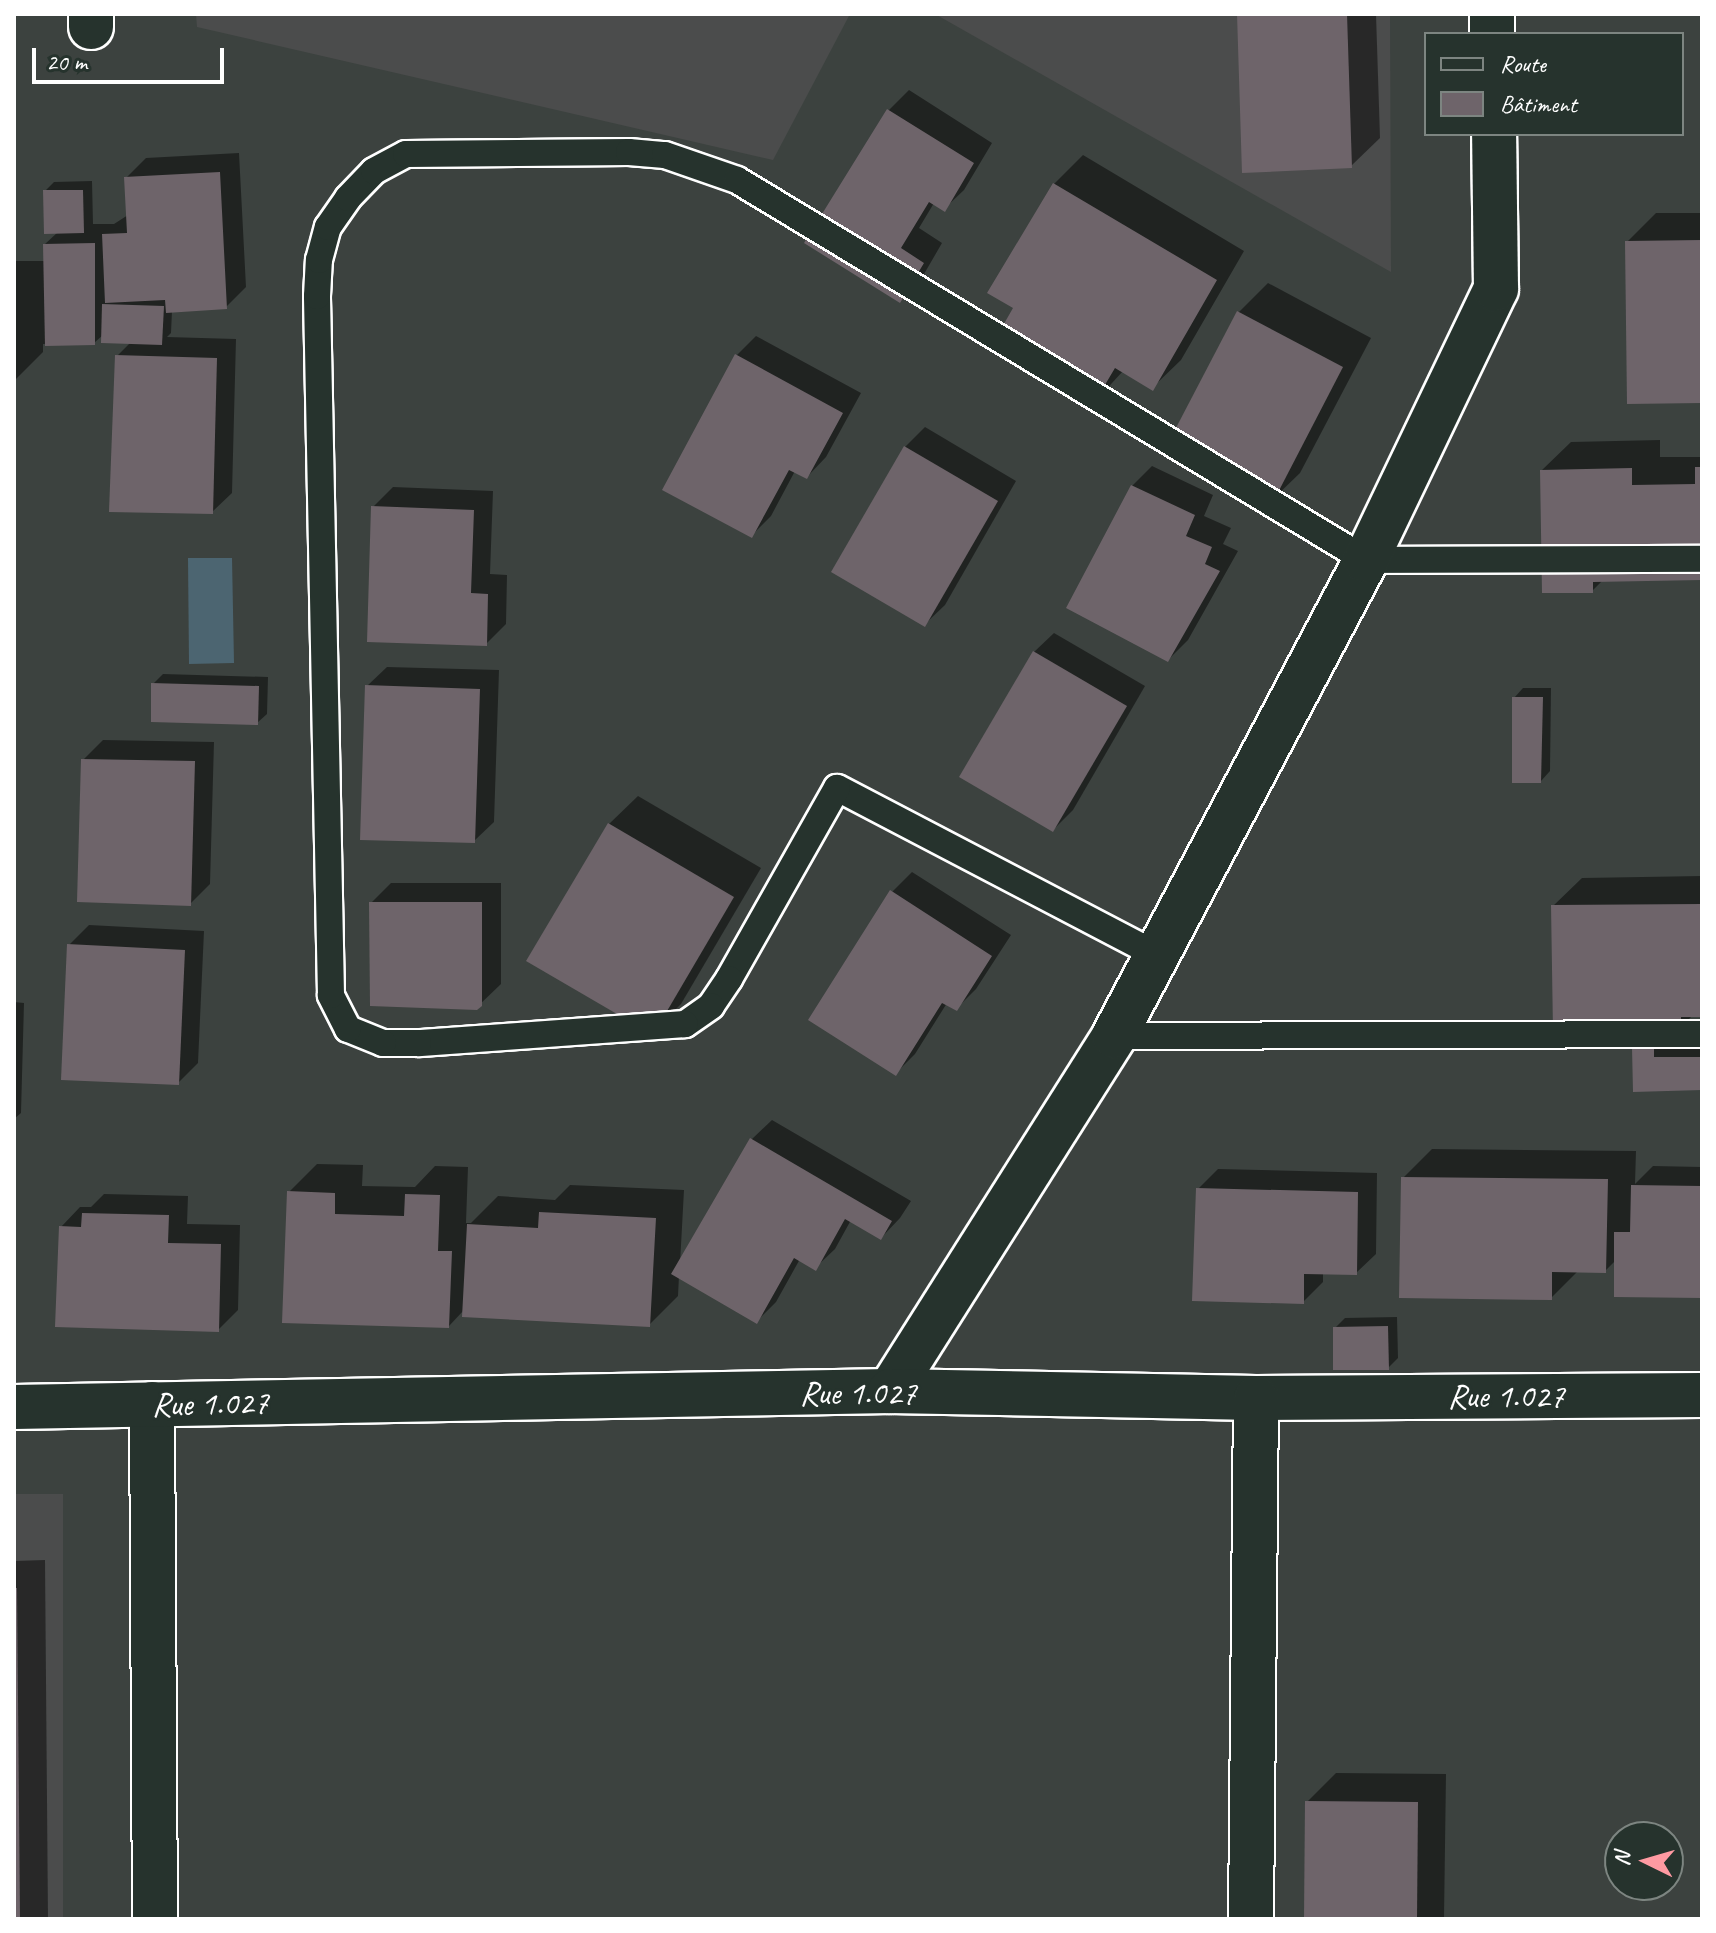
<!DOCTYPE html>
<html>
<head>
<meta charset="utf-8">
<style>
	body { margin:0 }
	#map { position:relative; width:1716px; height:1933px; overflow:hidden; background:#3c423f; font-family:Caveat,sans-serif }
	div>[style] { position:absolute }
	.built>* { inset:0; background:#4b4c4c }
	.water>* { inset:0; background:#4c6571 }
	.shadow>* { inset:0; background:#0007 }
	.building>* { inset:0; background:#6e646a }
	.roads { filter:drop-shadow(2px 0 #fff) drop-shadow(-2px 0 #fff) drop-shadow(0 2px #fff) drop-shadow(0 -2px #fff) }
	.lane>* { height:26px; margin:-13px; padding:0 13px; transform-origin:13px; border-radius:13px; background:#26332d }
	.street>* { height:44px; margin:-22px; padding:0 22px; transform-origin:22px; border-radius:22px; background:#26332d }
	span { translate:-50% -50%; white-space:nowrap; text-align:center; line-height:1.15; -webkit-text-stroke:6px #26332d; paint-order:stroke }
	.street-label { font-size:34px; color:#fff }
	.frame { position:absolute; inset:0; border:16px solid #fff; pointer-events:none }
	.legend { position:absolute; left:1424px; top:32px; width:260px; height:104px; box-sizing:border-box; background:#26332d; border:2px solid #7d8581; margin:0; padding:10px 14px; list-style:none; font-size:24px; color:#fff }
	.legend li { display:flex; align-items:center; gap:16px; height:40px }
	.legend b { width:40px; border:2px solid #7d8581 }
	.north { position:absolute; left:1604px; top:1821px; width:80px; height:80px; box-sizing:border-box; background:#26332d; border:2px solid #7d8581; border-radius:50%; rotate:275deg; font-size:22px; font-weight:700; line-height:32px; text-align:center; color:#fff }
	.north::after { content:''; display:block; margin:auto; width:28px; height:36px; background:#ff9aa2; clip-path:polygon(50% 0,100% 100%,50% 72%,0 100%) }
	.scale { position:absolute; left:32px; top:48px; width:192px; height:36px; box-sizing:border-box; border:4px solid #fff; border-top:0; padding-left:10px; font-size:24px; line-height:28px; white-space:nowrap; color:#fff; -webkit-text-stroke:6px #26332d; paint-order:stroke }
</style>
</head>
<body>
<div id="map">
	<div class="built">
		<div style="clip-path:polygon(196px 14px,850px 14px,773px 160px,197px 27px)"></div>
		<div style="clip-path:polygon(935px 14px,1390px 14px,1391px 272px)"></div>
		<div style="clip-path:polygon(14px 1494px,63px 1494px,63px 1919px,14px 1919px)"></div>
	</div>
	<div class="water">
		<div style="clip-path:polygon(188px 558px,232px 558px,234px 663px,189px 664px)"></div>
	</div>
	<div class="shadow">
		<div style="clip-path:polygon(1239px 14px,1376px 14px,1380px 138px,1351px 166px)"></div>
		<div style="clip-path:polygon(909px 90px,992px 143px,964px 190px,944px 209px,934px 203px,919px 228px,942px 243px,920px 281px,807px 242px,889px 110px)"></div>
		<div style="clip-path:polygon(239px 153px,246px 287px,226px 307px,172px 311px,171px 333px,167px 337px,236px 339px,232px 493px,212px 512px,117px 356px,131px 342px,103px 335px,94px 343px,43px 344px,43px 352px,14px 381px,14px 261px,46px 261px,45px 244px,58px 232px,45px 191px,54px 182px,92px 181px,93px 224px,114px 224px,128px 215px,126px 178px,146px 158px)"></div>
		<div style="clip-path:polygon(1083px 155px,1244px 251px,1181px 360px,1152px 388px,1123px 371px,1090px 407px,1016px 308px,1054px 184px)"></div>
		<div style="clip-path:polygon(1656px 213px,1702px 213px,1702px 401px,1627px 242px)"></div>
		<div style="clip-path:polygon(1268px 283px,1371px 338px,1300px 473px,1271px 501px,1168px 447px,1239px 312px)"></div>
		<div style="clip-path:polygon(756px 336px,861px 393px,826px 457px,807px 477px,795px 471px,771px 516px,751px 536px,736px 356px)"></div>
		<div style="clip-path:polygon(925px 427px,1016px 481px,945px 605px,925px 624px,905px 447px)"></div>
		<div style="clip-path:polygon(1660px 440px,1660px 457px,1702px 457px,1702px 578px,1603px 580px,1592px 591px,1542px 470px,1571px 442px)"></div>
		<div style="clip-path:polygon(1152px 466px,1213px 495px,1204px 516px,1231px 528px,1223px 544px,1238px 551px,1188px 640px,1168px 660px,1132px 486px)"></div>
		<div style="clip-path:polygon(393px 487px,493px 491px,490px 574px,507px 575px,506px 624px,486px 644px,373px 507px)"></div>
		<div style="clip-path:polygon(1054px 633px,1145px 686px,1073px 810px,1053px 830px,1034px 652px)"></div>
		<div style="clip-path:polygon(387px 667px,499px 670px,494px 822px,474px 841px,367px 686px)"></div>
		<div style="clip-path:polygon(163px 674px,268px 677px,267px 714px,257px 723px,153px 684px)"></div>
		<div style="clip-path:polygon(1523px 688px,1551px 688px,1550px 771px,1541px 781px,1514px 698px)"></div>
		<div style="clip-path:polygon(103px 740px,214px 742px,210px 884px,190px 904px,83px 760px)"></div>
		<div style="clip-path:polygon(638px 796px,761px 868px,681px 1004px,653px 1032px,609px 824px)"></div>
		<div style="clip-path:polygon(912px 872px,1011px 935px,976px 989px,956px 1009px,947px 1003px,915px 1054px,895px 1074px,892px 892px)"></div>
		<div style="clip-path:polygon(1702px 876px,1702px 1015px,1693px 1015px,1680px 1028px,1553px 906px,1582px 878px)"></div>
		<div style="clip-path:polygon(391px 883px,501px 883px,501px 984px,476px 1008px,371px 903px)"></div>
		<div style="clip-path:polygon(89px 925px,204px 931px,198px 1063px,178px 1083px,69px 945px)"></div>
		<div style="clip-path:polygon(14px 1002px,24px 1003px,21px 1113px,14px 1119px)"></div>
		<div style="clip-path:polygon(1644px 1039px,1662px 1039px,1663px 1049px,1702px 1048px,1702px 1088px,1634px 1049px)"></div>
		<div style="clip-path:polygon(772px 1120px,911px 1201px,900px 1218px,881px 1238px,851px 1220px,835px 1249px,815px 1268px,800px 1259px,776px 1302px,756px 1322px,679px 1276px,678px 1296px,649px 1325px,464px 1310px,449px 1326px,289px 1192px,317px 1164px,363px 1165px,362px 1186px,415px 1187px,435px 1166px,468px 1167px,466px 1223px,471px 1223px,498px 1196px,555px 1200px,570px 1185px,684px 1190px,680px 1264px,752px 1139px)"></div>
		<div style="clip-path:polygon(1432px 1149px,1636px 1151px,1635px 1184px,1653px 1166px,1702px 1167px,1702px 1296px,1616px 1260px,1605px 1271px,1578px 1271px,1551px 1298px,1403px 1178px)"></div>
		<div style="clip-path:polygon(1218px 1169px,1377px 1173px,1376px 1254px,1356px 1273px,1323px 1273px,1323px 1282px,1303px 1302px,1198px 1189px)"></div>
		<div style="clip-path:polygon(104px 1194px,188px 1196px,187px 1224px,240px 1225px,238px 1310px,218px 1330px,61px 1227px,80px 1207px,91px 1207px)"></div>
		<div style="clip-path:polygon(1397px 1317px,1398px 1358px,1388px 1368px,1335px 1328px,1345px 1318px)"></div>
		<div style="clip-path:polygon(45px 1560px,48px 1919px,14px 1919px,14px 1561px)"></div>
		<div style="clip-path:polygon(1336px 1773px,1446px 1774px,1444px 1919px,1306px 1919px,1307px 1802px)"></div>
	</div>
	<div class="building">
		<div style="clip-path:polygon(1237px 14px,1347px 14px,1352px 168px,1242px 173px)"></div>
		<div style="clip-path:polygon(887px 109px,974px 163px,945px 212px,929px 202px,901px 248px,924px 263px,900px 303px,804px 243px)"></div>
		<div style="clip-path:polygon(220px 172px,227px 309px,166px 313px,165px 300px,105px 303px,102px 234px,127px 233px,124px 177px)"></div>
		<div style="clip-path:polygon(1053px 183px,1217px 280px,1153px 391px,1115px 368px,1090px 410px,989px 350px,1013px 308px,987px 293px)"></div>
		<div style="clip-path:polygon(43px 190px,83px 190px,84px 233px,44px 234px)"></div>
		<div style="clip-path:polygon(1702px 240px,1702px 403px,1627px 404px,1625px 241px)"></div>
		<div style="clip-path:polygon(95px 243px,95px 345px,45px 346px,43px 244px)"></div>
		<div style="clip-path:polygon(102px 304px,164px 306px,162px 345px,101px 343px)"></div>
		<div style="clip-path:polygon(1237px 311px,1343px 367px,1272px 504px,1166px 447px)"></div>
		<div style="clip-path:polygon(735px 354px,843px 413px,807px 479px,789px 470px,752px 538px,662px 490px)"></div>
		<div style="clip-path:polygon(115px 355px,217px 358px,213px 514px,109px 512px)"></div>
		<div style="clip-path:polygon(904px 446px,998px 501px,925px 627px,831px 572px)"></div>
		<div style="clip-path:polygon(1695px 467px,1702px 467px,1702px 580px,1593px 582px,1593px 593px,1542px 593px,1540px 470px,1632px 468px,1632px 485px,1695px 484px)"></div>
		<div style="clip-path:polygon(1131px 485px,1195px 515px,1186px 536px,1212px 547px,1205px 564px,1220px 571px,1168px 662px,1066px 608px)"></div>
		<div style="clip-path:polygon(371px 506px,474px 510px,471px 593px,488px 594px,487px 646px,367px 642px)"></div>
		<div style="clip-path:polygon(1033px 651px,1127px 706px,1053px 832px,959px 777px)"></div>
		<div style="clip-path:polygon(151px 683px,259px 686px,258px 725px,151px 722px)"></div>
		<div style="clip-path:polygon(365px 685px,480px 689px,475px 843px,360px 840px)"></div>
		<div style="clip-path:polygon(1512px 697px,1543px 697px,1541px 783px,1512px 783px)"></div>
		<div style="clip-path:polygon(81px 759px,195px 761px,191px 906px,77px 902px)"></div>
		<div style="clip-path:polygon(608px 823px,734px 897px,653px 1035px,526px 961px)"></div>
		<div style="clip-path:polygon(890px 890px,992px 956px,957px 1011px,942px 1003px,896px 1076px,808px 1020px)"></div>
		<div style="clip-path:polygon(369px 902px,482px 902px,482px 1006px,477px 1010px,370px 1006px)"></div>
		<div style="clip-path:polygon(1702px 904px,1702px 1017px,1681px 1017px,1681px 1030px,1553px 1031px,1551px 905px)"></div>
		<div style="clip-path:polygon(67px 944px,185px 950px,179px 1085px,61px 1080px)"></div>
		<div style="clip-path:polygon(1632px 1048px,1654px 1048px,1654px 1057px,1702px 1057px,1702px 1090px,1633px 1092px)"></div>
		<div style="clip-path:polygon(750px 1138px,892px 1221px,881px 1240px,845px 1219px,816px 1271px,794px 1258px,757px 1324px,671px 1274px)"></div>
		<div style="clip-path:polygon(1401px 1177px,1608px 1179px,1606px 1273px,1552px 1272px,1552px 1300px,1399px 1298px)"></div>
		<div style="clip-path:polygon(1631px 1185px,1702px 1186px,1702px 1298px,1614px 1297px,1614px 1232px,1630px 1232px)"></div>
		<div style="clip-path:polygon(1196px 1188px,1358px 1192px,1357px 1275px,1304px 1274px,1304px 1304px,1192px 1301px)"></div>
		<div style="clip-path:polygon(287px 1191px,335px 1193px,335px 1214px,404px 1216px,405px 1194px,440px 1195px,438px 1251px,452px 1251px,449px 1328px,282px 1323px)"></div>
		<div style="clip-path:polygon(539px 1212px,656px 1218px,650px 1327px,462px 1317px,467px 1224px,538px 1228px)"></div>
		<div style="clip-path:polygon(82px 1213px,169px 1215px,168px 1243px,221px 1244px,219px 1332px,55px 1327px,59px 1226px,81px 1227px)"></div>
		<div style="clip-path:polygon(1388px 1326px,1389px 1370px,1333px 1370px,1333px 1327px)"></div>
		<div style="clip-path:polygon(14px 1588px,17px 1588px,20px 1919px,14px 1919px)"></div>
		<div style="clip-path:polygon(1305px 1801px,1418px 1802px,1417px 1919px,1304px 1919px)"></div>
	</div>
	<div class="roads">
		<div class="lane">
			<div style="left:1157px;top:955px;width:361px;rotate:-152.4deg"></div>
			<div style="left:837px;top:788px;width:219px;rotate:119.5deg"></div>
			<div style="left:729px;top:979px;width:32px;rotate:124deg"></div>
			<div style="left:711px;top:1006px;width:32px;rotate:145deg"></div>
			<div style="left:685px;top:1024px;width:268px;rotate:175.9deg"></div>
			<div style="left:418px;top:1043px;width:35px;rotate:180deg"></div>
			<div style="left:383px;top:1043px;width:38px;rotate:-158deg"></div>
			<div style="left:348px;top:1029px;width:38px;rotate:-117deg"></div>
			<div style="left:331px;top:995px;width:699px;rotate:-91.15deg"></div>
			<div style="left:317px;top:296px;width:36px;rotate:-87deg"></div>
			<div style="left:319px;top:260px;width:34px;rotate:-75deg"></div>
			<div style="left:328px;top:227px;width:35px;rotate:-55deg"></div>
			<div style="left:348px;top:198px;width:37px;rotate:-46deg"></div>
			<div style="left:374px;top:171px;width:36px;rotate:-28deg"></div>
			<div style="left:406px;top:154px;width:223px;rotate:-0.5deg"></div>
			<div style="left:629px;top:152px;width:36px;rotate:5deg"></div>
			<div style="left:665px;top:155px;width:76px;rotate:19.1deg"></div>
			<div style="left:737px;top:180px;width:735px;rotate:31.14deg"></div>
			<div style="left:1366px;top:560px;width:336px;rotate:-0.2deg"></div>
			<div style="left:1114px;top:1036px;width:588px;rotate:-0.19deg"></div>
		</div>
		<div class="street">
			<div style="left:91px;top:14px;width:13px;rotate:90deg"></div>
			<div style="left:1492px;top:14px;width:20px;rotate:90deg"></div>
			<div style="left:890px;top:1391px;width:420px;rotate:-57.7deg"></div>
			<div style="left:1114px;top:1036px;width:539px;rotate:-62.1deg"></div>
			<div style="left:1366px;top:560px;width:301px;rotate:-64.4deg"></div>
			<div style="left:1496px;top:289px;width:155px;rotate:-90.7deg"></div>
			<div style="left:152px;top:1404px;width:515px;rotate:89.67deg"></div>
			<div style="left:14px;top:1407px;width:876px;rotate:-1.05deg"></div>
			<div style="left:890px;top:1391px;width:366px;rotate:1.1deg"></div>
			<div style="left:1256px;top:1398px;width:446px;rotate:-0.4deg"></div>
			<div style="left:1251px;top:1919px;width:521px;rotate:-89.45deg"></div>
		</div>
	</div>
	<div class="street-label">
		<span style="left:858px;top:1393px">Rue 1.027</span>
		<span style="left:1506px;top:1396px">Rue 1.027</span>
		<span style="left:210px;top:1403px;rotate:-1deg">Rue 1.027</span>
	</div>
	<div class="frame"></div>
	<ul class="legend">
	<li><b style="height:10px;background:#26332d"></b>Route</li>
	<li><b style="height:22px;background:#6e646a"></b>Bâtiment</li>
	</ul>
	<div class="north">N</div>
	<div class="scale">20 m</div>
</div>
</body>
</html>
